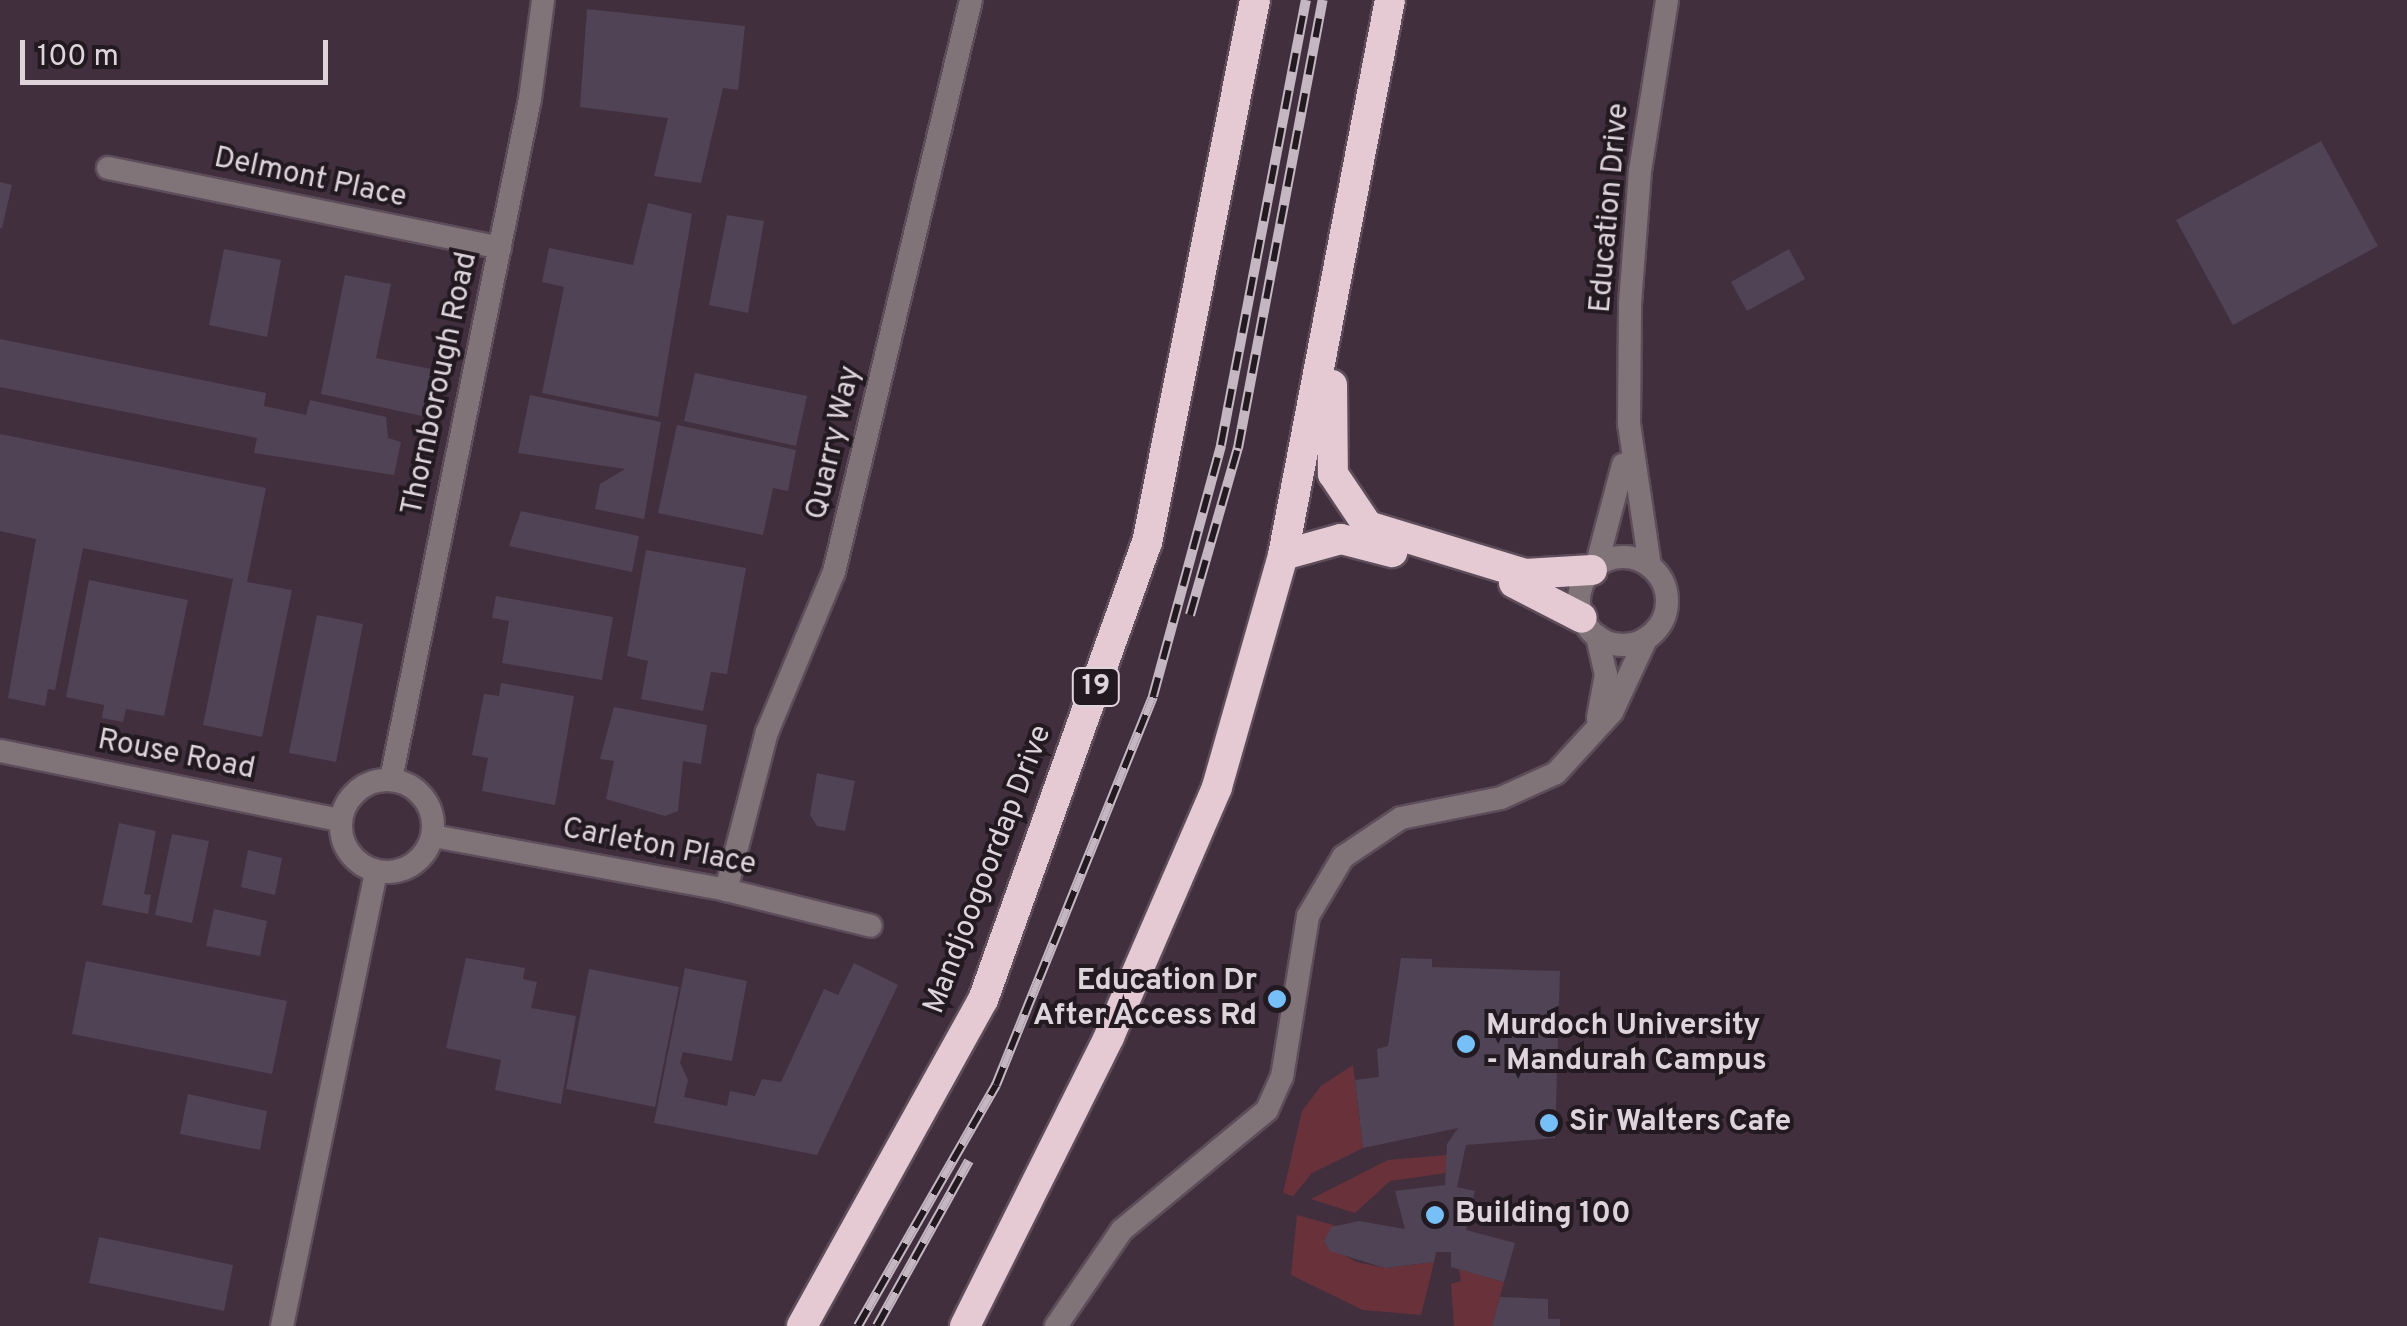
<!DOCTYPE html>
<html>
<head>
<meta charset="utf-8">
<style>
	body { margin:0 }
	#map { position:relative; width:2407px; height:1326px; overflow:hidden; background:#412f3d; font-family:Overpass,sans-serif }
	div>[style] { position:absolute }
	.green>* { inset:0; background:#69323a }
	.building>* { inset:0; background:#504355 }
	.roads { filter:drop-shadow(2px 0 #5d4d5a) drop-shadow(-2px 0 #5d4d5a) drop-shadow(0 2px #5d4d5a) drop-shadow(0 -2px #5d4d5a) }
	.minor>* { height:22px; margin:-11px; padding:0 11px; transform-origin:11px; border-radius:11px; background:#807478 }
	.minor>.ring { margin:-11px; padding:0; box-sizing:content-box; background:none; border:22px solid #807478; border-radius:50% }
	.highway>* { height:30px; margin:-15px; padding:0 15px; transform-origin:15px; border-radius:15px; background:#e5c9d3 }
	.rail>* { height:10px; margin-top:-5px; transform-origin:0; background:repeating-linear-gradient(90deg,#231a21 0 19px,#c4b7c1 0 38px); box-sizing:border-box; border-block:2px solid #c4b7c1 }
	.dots>* { width:28px; height:28px; translate:-50% -50%; box-sizing:border-box; border:5px solid #231a21; border-radius:50% }
	span { translate:-50% -50%; white-space:nowrap; text-align:center; line-height:1.15; -webkit-text-stroke:8px #231a21; paint-order:stroke }
	.shield-label span { padding:2px 8px; background:#231a21; border:2px solid; border-radius:8px; -webkit-text-stroke-width:0 }
	.shield-label { font-size:28px; color:#dfd3dc; font-weight:700 }
	.street-label { font-size:30px; color:#dfd3dc }
	.poi-label { font-size:30px; color:#dfd3dc; font-weight:700 }
	.right { translate:-100% -50%; text-align:right }
	.left { translate:0 -50%; text-align:left }
	.scale { position:absolute; left:20px; top:40px; width:308px; height:45px; box-sizing:border-box; border:5px solid #dfd3dc; border-top:0; padding-left:12px; font-size:30px; line-height:35px; white-space:nowrap; color:#dfd3dc; -webkit-text-stroke:8px #231a21; paint-order:stroke }
</style>
</head>
<body>
<div id="map">
	<div class="green">
		<div style="clip-path:polygon(1353px 1065px,1363px 1148px,1312px 1173px,1293px 1196px,1283px 1193px,1302px 1111px,1321px 1086px)"></div>
		<div style="clip-path:polygon(1447px 1155px,1446px 1173px,1390px 1181px,1355px 1213px,1311px 1199px,1388px 1160px)"></div>
		<div style="clip-path:polygon(1297px 1215px,1337px 1226px,1325px 1244px,1356px 1262px,1386px 1268px,1434px 1262px,1421px 1315px,1363px 1310px,1291px 1275px)"></div>
		<div style="clip-path:polygon(1459px 1269px,1504px 1282px,1492px 1326px,1454px 1326px,1451px 1284px,1461px 1281px)"></div>
	</div>
	<div class="building">
		<div style="clip-path:polygon(587px 9px,745px 26px,738px 90px,723px 88px,701px 183px,654px 176px,668px 118px,580px 107px)"></div>
		<div style="clip-path:polygon(2321px 141px,2378px 246px,2233px 325px,2176px 220px)"></div>
		<div style="clip-path:polygon(0 182px,12px 185px,2px 228px,0 228px)"></div>
		<div style="clip-path:polygon(648px 203px,692px 214px,658px 417px,542px 393px,564px 287px,542px 282px,549px 248px,633px 265px)"></div>
		<div style="clip-path:polygon(727px 215px,764px 221px,748px 313px,709px 305px)"></div>
		<div style="clip-path:polygon(224px 249px,281px 260px,267px 337px,209px 325px)"></div>
		<div style="clip-path:polygon(1789px 249px,1805px 279px,1747px 311px,1731px 282px)"></div>
		<div style="clip-path:polygon(345px 275px,391px 284px,376px 358px,431px 369px,422px 416px,321px 394px)"></div>
		<div style="clip-path:polygon(0 339px,266px 393px,264px 406px,306px 415px,310px 400px,386px 417px,388px 438px,401px 442px,394px 475px,254px 453px,257px 438px,0 387px)"></div>
		<div style="clip-path:polygon(695px 373px,807px 396px,796px 446px,684px 421px)"></div>
		<div style="clip-path:polygon(530px 395px,661px 422px,644px 519px,595px 509px,600px 484px,625px 469px,518px 453px)"></div>
		<div style="clip-path:polygon(677px 425px,796px 450px,788px 491px,773px 488px,763px 535px,658px 513px)"></div>
		<div style="clip-path:polygon(0 434px,266px 488px,247px 582px,292px 590px,262px 737px,203px 725px,233px 579px,83px 548px,55px 690px,48px 689px,45px 706px,8px 698px,36px 539px,0 531px)"></div>
		<div style="clip-path:polygon(521px 511px,639px 536px,632px 572px,509px 546px)"></div>
		<div style="clip-path:polygon(646px 550px,746px 568px,727px 674px,711px 672px,703px 711px,641px 699px,648px 661px,627px 656px)"></div>
		<div style="clip-path:polygon(89px 580px,188px 600px,164px 716px,126px 709px,123px 722px,102px 718px,104px 705px,66px 697px)"></div>
		<div style="clip-path:polygon(496px 596px,613px 617px,602px 680px,502px 663px,509px 621px,492px 618px)"></div>
		<div style="clip-path:polygon(317px 615px,363px 624px,336px 762px,289px 753px)"></div>
		<div style="clip-path:polygon(501px 683px,574px 696px,555px 805px,482px 791px,488px 758px,472px 755px,484px 694px,499px 696px)"></div>
		<div style="clip-path:polygon(614px 707px,707px 725px,701px 764px,683px 761px,678px 811px,665px 816px,606px 799px,614px 761px,600px 759px)"></div>
		<div style="clip-path:polygon(817px 773px,855px 781px,845px 831px,817px 826px,810px 815px)"></div>
		<div style="clip-path:polygon(119px 823px,156px 831px,144px 894px,151px 895px,148px 914px,102px 905px)"></div>
		<div style="clip-path:polygon(172px 834px,209px 841px,192px 923px,155px 915px)"></div>
		<div style="clip-path:polygon(248px 850px,282px 858px,275px 895px,241px 887px)"></div>
		<div style="clip-path:polygon(214px 909px,267px 921px,260px 956px,206px 946px)"></div>
		<div style="clip-path:polygon(466px 958px,525px 968px,523px 979px,537px 982px,531px 1008px,576px 1016px,561px 1104px,495px 1090px,501px 1060px,446px 1048px)"></div>
		<div style="clip-path:polygon(1401px 958px,1432px 959px,1432px 967px,1560px 971px,1555px 1138px,1466px 1145px,1457px 1187px,1475px 1191px,1466px 1230px,1515px 1243px,1504px 1282px,1451px 1267px,1451px 1252px,1436px 1252px,1434px 1262px,1385px 1268px,1330px 1251px,1324px 1241px,1331px 1227px,1359px 1221px,1405px 1229px,1395px 1191px,1445px 1185px,1447px 1144px,1458px 1128px,1363px 1148px,1355px 1080px,1379px 1077px,1377px 1049px,1388px 1046px)"></div>
		<div style="clip-path:polygon(86px 961px,287px 1001px,272px 1074px,72px 1034px)"></div>
		<div style="clip-path:polygon(854px 963px,898px 985px,817px 1155px,654px 1123px,685px 968px,747px 981px,732px 1061px,683px 1052px,680px 1063px,688px 1080px,684px 1097px,727px 1106px,730px 1091px,755px 1096px,762px 1079px,781px 1082px,824px 989px,838px 995px)"></div>
		<div style="clip-path:polygon(589px 969px,679px 987px,655px 1107px,566px 1089px)"></div>
		<div style="clip-path:polygon(188px 1094px,267px 1111px,260px 1150px,180px 1134px)"></div>
		<div style="clip-path:polygon(99px 1237px,233px 1265px,224px 1311px,89px 1283px)"></div>
		<div style="clip-path:polygon(1500px 1297px,1548px 1299px,1548px 1319px,1560px 1319px,1560px 1326px,1492px 1326px)"></div>
	</div>
	<div class="roads">
		<div class="minor">
			<div style="left:108px;top:168px;width:400px;rotate:11.5deg"></div>
			<div class="ring" style="left:1579px;top:557px;width:66px;height:66px"></div>
			<div style="left:1650px;top:566px;width:145px;rotate:-98.4deg"></div>
			<div style="left:1629px;top:423px;width:119px;rotate:-89.5deg"></div>
			<div style="left:1630px;top:304px;width:133px;rotate:-85.7deg"></div>
			<div style="left:1640px;top:171px;width:173px;rotate:-81deg"></div>
			<div style="left:1596px;top:567px;width:106px;rotate:-75.2deg"></div>
			<div style="left:1597px;top:636px;width:39px;rotate:77deg"></div>
			<div style="left:1606px;top:674px;width:45px;rotate:100.3deg"></div>
			<div style="left:0;top:751px;width:347px;rotate:11.5deg"></div>
			<div style="left:391px;top:779px;width:694px;rotate:-78.45deg"></div>
			<div style="left:530px;top:99px;width:100px;rotate:-82.5deg"></div>
			<div class="ring" style="left:341px;top:780px;width:70px;height:70px"></div>
			<div style="left:433px;top:836px;width:298px;rotate:10.4deg"></div>
			<div style="left:726px;top:890px;width:149px;rotate:13.9deg"></div>
			<div style="left:726px;top:890px;width:163px;rotate:-75.5deg"></div>
			<div style="left:767px;top:732px;width:173px;rotate:-67.3deg"></div>
			<div style="left:834px;top:572px;width:588px;rotate:-76.53deg"></div>
			<div style="left:282px;top:1326px;width:464px;rotate:-78.3deg"></div>
			<div style="left:1056px;top:1326px;width:116px;rotate:-55.5deg"></div>
			<div style="left:1122px;top:1230px;width:188px;rotate:-39.6deg"></div>
			<div style="left:1267px;top:1110px;width:36px;rotate:-66deg"></div>
			<div style="left:1282px;top:1077px;width:163px;rotate:-80.8deg"></div>
			<div style="left:1308px;top:916px;width:69px;rotate:-59.3deg"></div>
			<div style="left:1343px;top:857px;width:70px;rotate:-33.9deg"></div>
			<div style="left:1401px;top:818px;width:102px;rotate:-11.3deg"></div>
			<div style="left:1501px;top:798px;width:60px;rotate:-24.4deg"></div>
			<div style="left:1556px;top:773px;width:83px;rotate:-47.4deg"></div>
			<div style="left:1612px;top:712px;width:81px;rotate:-65deg"></div>
		</div>
		<div class="highway">
			<div style="left:1332px;top:385px;width:89px;rotate:89.4deg"></div>
			<div style="left:1333px;top:474px;width:63px;rotate:56.1deg"></div>
			<div style="left:1368px;top:526px;width:164px;rotate:17deg"></div>
			<div style="left:1525px;top:574px;width:67px;rotate:-3.4deg"></div>
			<div style="left:1283px;top:555px;width:60px;rotate:-15.4deg"></div>
			<div style="left:1341px;top:539px;width:53px;rotate:14.3deg"></div>
			<div style="left:1514px;top:583px;width:76px;rotate:27.2deg"></div>
			<div style="left:802px;top:1326px;width:373px;rotate:-61deg"></div>
			<div style="left:983px;top:1000px;width:486px;rotate:-70.3deg"></div>
			<div style="left:1147px;top:543px;width:554px;rotate:-78.75deg"></div>
			<div style="left:965px;top:1326px;width:323px;rotate:-63.5deg"></div>
			<div style="left:1109px;top:1037px;width:272px;rotate:-66.6deg"></div>
			<div style="left:1217px;top:787px;width:241px;rotate:-74.1deg"></div>
			<div style="left:1283px;top:555px;width:565px;rotate:-79.09deg"></div>
		</div>
	</div>
	<div class="rail">
		<div style="left:1190px;top:615px;width:174px;rotate:-74deg"></div>
		<div style="left:1238px;top:448px;width:456px;rotate:-79.3deg"></div>
		<div style="left:858px;top:1326px;width:278px;rotate:-60.2deg"></div>
		<div style="left:996px;top:1085px;width:419px;rotate:-68deg"></div>
		<div style="left:1153px;top:696px;width:260px;rotate:-74.8deg"></div>
		<div style="left:1221px;top:445px;width:453px;rotate:-79.2deg"></div>
		<div style="left:877px;top:1326px;width:189px;rotate:-60.9deg"></div>
	</div>
	<div class="dots">
		<div style="left:1277px;top:999px;background:#76c0f7"></div>
		<div style="left:1466px;top:1044px;background:#76c0f7"></div>
		<div style="left:1549px;top:1123px;background:#76c0f7"></div>
		<div style="left:1435px;top:1215px;background:#76c0f7"></div>
	</div>
	<div class="shield-label">
		<span style="left:1096px;top:687px">19</span>
	</div>
	<div class="street-label">
		<span style="left:310px;top:179px;rotate:12deg">Delmont Place</span>
		<span style="left:1611px;top:208px;rotate:-85deg">Education Drive</span>
		<span style="left:441px;top:384px;rotate:-78deg">Thornborough Road</span>
		<span style="left:835px;top:443px;rotate:-77deg">Quarry Way</span>
		<span style="left:176px;top:756px;rotate:11deg">Rouse Road</span>
		<span style="left:659px;top:848px;rotate:11deg">Carleton Place</span>
		<span style="left:989px;top:870px;rotate:-69deg">Mandjoogoordap Drive</span>
	</div>
	<div class="poi-label">
		<span class="right" style="left:1257px;top:999px">Education Dr<br>After Access Rd</span>
		<span class="left" style="left:1486px;top:1044px">Murdoch University<br>- Mandurah Campus</span>
		<span class="left" style="left:1569px;top:1123px">Sir Walters Cafe</span>
		<span class="left" style="left:1455px;top:1215px">Building 100</span>
	</div>
	<div class="scale">100 m</div>
</div>
</body>
</html>
